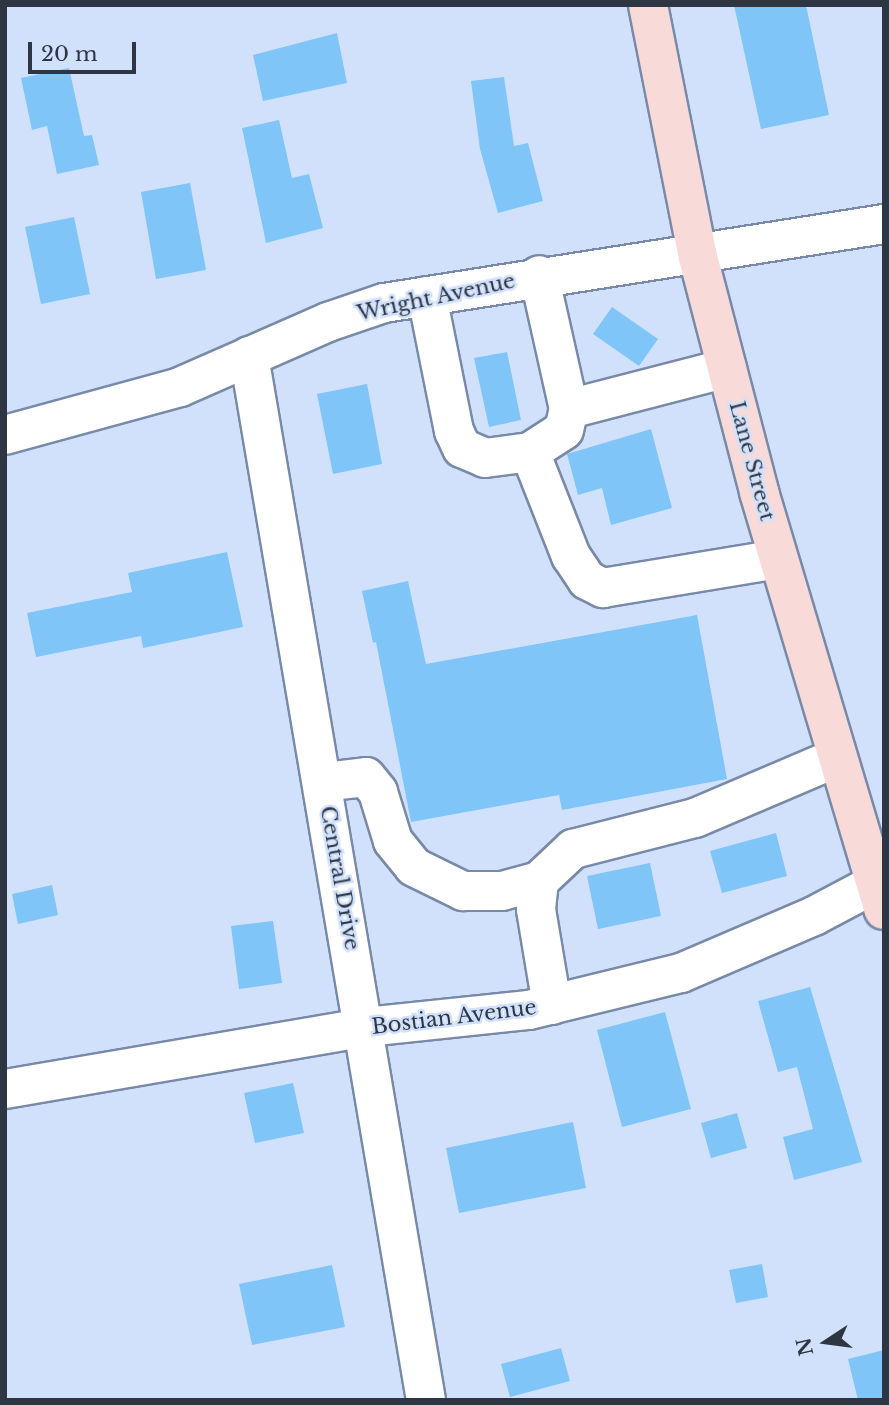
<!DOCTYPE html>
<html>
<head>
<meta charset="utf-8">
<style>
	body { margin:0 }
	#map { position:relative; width:889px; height:1405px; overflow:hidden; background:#d1e1fc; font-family:"Libre Baskerville",serif }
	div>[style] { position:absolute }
	.building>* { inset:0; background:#7fc5f8 }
	.roads { filter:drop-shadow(2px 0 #788aa8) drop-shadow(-2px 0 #788aa8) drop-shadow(0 2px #788aa8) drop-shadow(0 -2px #788aa8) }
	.minor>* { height:38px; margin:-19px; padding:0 19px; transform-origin:19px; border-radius:19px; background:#fff }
	.major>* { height:38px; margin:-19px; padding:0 19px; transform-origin:19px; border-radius:19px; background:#f8dad9 }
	span { translate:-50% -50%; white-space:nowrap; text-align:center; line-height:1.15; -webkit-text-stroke:5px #d1e1fc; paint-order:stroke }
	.street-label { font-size:21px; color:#2e3643 }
	.frame { position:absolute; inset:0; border:7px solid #2e3643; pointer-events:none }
	.north { position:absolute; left:791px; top:1307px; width:70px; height:70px; -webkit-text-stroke:5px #d1e1fc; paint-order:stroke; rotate:257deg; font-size:19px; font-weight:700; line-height:28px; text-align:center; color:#2e3643 }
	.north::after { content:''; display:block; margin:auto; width:24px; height:32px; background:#2e3643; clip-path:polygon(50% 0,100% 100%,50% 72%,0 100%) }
	.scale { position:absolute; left:28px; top:42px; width:108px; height:32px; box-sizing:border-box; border:4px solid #2e3643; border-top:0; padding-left:9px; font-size:21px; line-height:24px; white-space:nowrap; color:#2e3643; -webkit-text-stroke:5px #d1e1fc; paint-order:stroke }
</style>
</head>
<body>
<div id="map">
	<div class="building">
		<div style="clip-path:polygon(734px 5px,806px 5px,829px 115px,761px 129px)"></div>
		<div style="clip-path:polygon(337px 33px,347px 83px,263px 101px,253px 55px)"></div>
		<div style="clip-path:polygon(69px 68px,84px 136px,92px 135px,99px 165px,57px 174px,47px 126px,32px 130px,21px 78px)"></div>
		<div style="clip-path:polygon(504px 77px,514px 146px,528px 143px,543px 201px,498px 213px,480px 149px,471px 81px)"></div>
		<div style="clip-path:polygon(279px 120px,292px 178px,309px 174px,323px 228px,266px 243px,242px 128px)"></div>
		<div style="clip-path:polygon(190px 183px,206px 270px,156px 279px,141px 192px)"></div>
		<div style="clip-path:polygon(74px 217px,90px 294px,41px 304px,25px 227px)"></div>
		<div style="clip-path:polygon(612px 307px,658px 339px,639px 366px,593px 334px)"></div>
		<div style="clip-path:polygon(507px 352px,521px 420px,489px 427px,474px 358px)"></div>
		<div style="clip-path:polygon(367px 384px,382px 464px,333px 474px,317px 394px)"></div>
		<div style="clip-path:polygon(651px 429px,672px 508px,611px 525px,602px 488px,578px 495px,567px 454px)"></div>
		<div style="clip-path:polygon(227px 552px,243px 627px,143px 648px,141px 636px,36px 657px,27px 613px,132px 592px,128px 573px)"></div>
		<div style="clip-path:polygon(408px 581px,426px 664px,697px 615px,727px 779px,562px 810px,559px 795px,411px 822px,376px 642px,373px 643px,362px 591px)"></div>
		<div style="clip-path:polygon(776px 833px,787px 876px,722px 893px,710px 851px)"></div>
		<div style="clip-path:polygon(650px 863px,661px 916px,598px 929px,587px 876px)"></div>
		<div style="clip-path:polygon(52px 885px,58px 915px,18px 924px,12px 894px)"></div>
		<div style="clip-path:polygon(273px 921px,282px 983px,239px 989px,231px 926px)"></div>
		<div style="clip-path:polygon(810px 987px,862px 1162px,794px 1180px,783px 1137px,813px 1129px,797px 1067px,778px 1072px,758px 1001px)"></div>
		<div style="clip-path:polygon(665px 1012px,691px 1109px,622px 1127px,597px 1030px)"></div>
		<div style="clip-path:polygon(293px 1083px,304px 1133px,255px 1143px,244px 1093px)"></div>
		<div style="clip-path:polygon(737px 1113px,747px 1148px,711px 1158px,701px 1123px)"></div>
		<div style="clip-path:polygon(573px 1122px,586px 1188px,459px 1213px,446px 1148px)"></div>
		<div style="clip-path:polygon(762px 1264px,768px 1297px,736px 1303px,729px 1270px)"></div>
		<div style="clip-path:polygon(332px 1265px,345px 1327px,252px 1345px,239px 1284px)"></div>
		<div style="clip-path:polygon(561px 1348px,570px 1381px,510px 1397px,501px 1364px)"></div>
		<div style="clip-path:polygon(884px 1350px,884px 1400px,858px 1400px,848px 1359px)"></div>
	</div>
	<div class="roads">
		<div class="minor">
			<div style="left:427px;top:296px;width:138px;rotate:78.7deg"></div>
			<div style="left:454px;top:431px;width:19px;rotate:65deg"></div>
			<div style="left:462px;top:448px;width:25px;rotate:23deg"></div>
			<div style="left:485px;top:458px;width:45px;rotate:-7.6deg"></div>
			<div style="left:530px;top:452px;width:40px;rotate:-32.9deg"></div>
			<div style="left:564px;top:430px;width:22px;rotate:-77deg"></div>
			<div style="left:569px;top:409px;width:137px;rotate:-102.6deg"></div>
			<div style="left:249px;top:356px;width:1059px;rotate:80.38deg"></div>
			<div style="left:569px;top:409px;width:163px;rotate:-14.5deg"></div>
			<div style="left:5px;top:435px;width:181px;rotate:-15.3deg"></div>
			<div style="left:180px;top:387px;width:162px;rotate:-23.7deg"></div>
			<div style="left:328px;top:322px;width:59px;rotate:-18.7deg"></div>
			<div style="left:384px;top:303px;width:506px;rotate:-8.98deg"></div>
			<div style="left:530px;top:452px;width:112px;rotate:68.5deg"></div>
			<div style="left:571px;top:556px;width:29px;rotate:56deg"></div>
			<div style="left:587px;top:580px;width:18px;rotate:27deg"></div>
			<div style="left:603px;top:588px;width:177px;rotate:-9.4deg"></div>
			<div style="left:323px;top:782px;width:43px;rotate:-6.6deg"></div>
			<div style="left:366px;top:777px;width:19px;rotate:51deg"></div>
			<div style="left:378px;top:792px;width:51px;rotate:73deg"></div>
			<div style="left:393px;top:841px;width:33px;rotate:51deg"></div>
			<div style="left:414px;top:867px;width:55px;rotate:26.1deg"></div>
			<div style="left:463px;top:891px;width:39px"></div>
			<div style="left:502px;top:891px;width:38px;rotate:-15deg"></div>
			<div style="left:552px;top:1005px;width:97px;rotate:-99.5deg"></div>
			<div style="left:536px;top:909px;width:28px;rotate:-84deg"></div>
			<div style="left:539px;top:881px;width:47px;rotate:-43.3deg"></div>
			<div style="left:573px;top:849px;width:126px;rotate:-14.3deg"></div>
			<div style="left:695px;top:818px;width:155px;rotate:-23.1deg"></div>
			<div style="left:5px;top:1089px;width:366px;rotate:-9.7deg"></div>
			<div style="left:366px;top:1027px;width:164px;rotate:-6deg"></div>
			<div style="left:529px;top:1010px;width:156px;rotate:-13.7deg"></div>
			<div style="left:681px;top:973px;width:145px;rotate:-23.2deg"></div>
			<div style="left:814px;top:916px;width:79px;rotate:-27.9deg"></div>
		</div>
		<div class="major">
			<div style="left:648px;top:5px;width:257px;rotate:78.8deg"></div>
			<div style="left:698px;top:257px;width:243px;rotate:75.4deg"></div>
			<div style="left:759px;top:492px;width:436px;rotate:73.4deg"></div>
		</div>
	</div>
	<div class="street-label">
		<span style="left:436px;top:297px;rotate:-12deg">Wright Avenue</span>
		<span style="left:752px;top:461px;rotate:75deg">Lane Street</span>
		<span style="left:340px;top:878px;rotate:80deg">Central Drive</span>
		<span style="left:454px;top:1017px;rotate:-7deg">Bostian Avenue</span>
	</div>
	<div class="frame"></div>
	<div class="north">N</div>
	<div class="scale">20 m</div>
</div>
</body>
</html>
